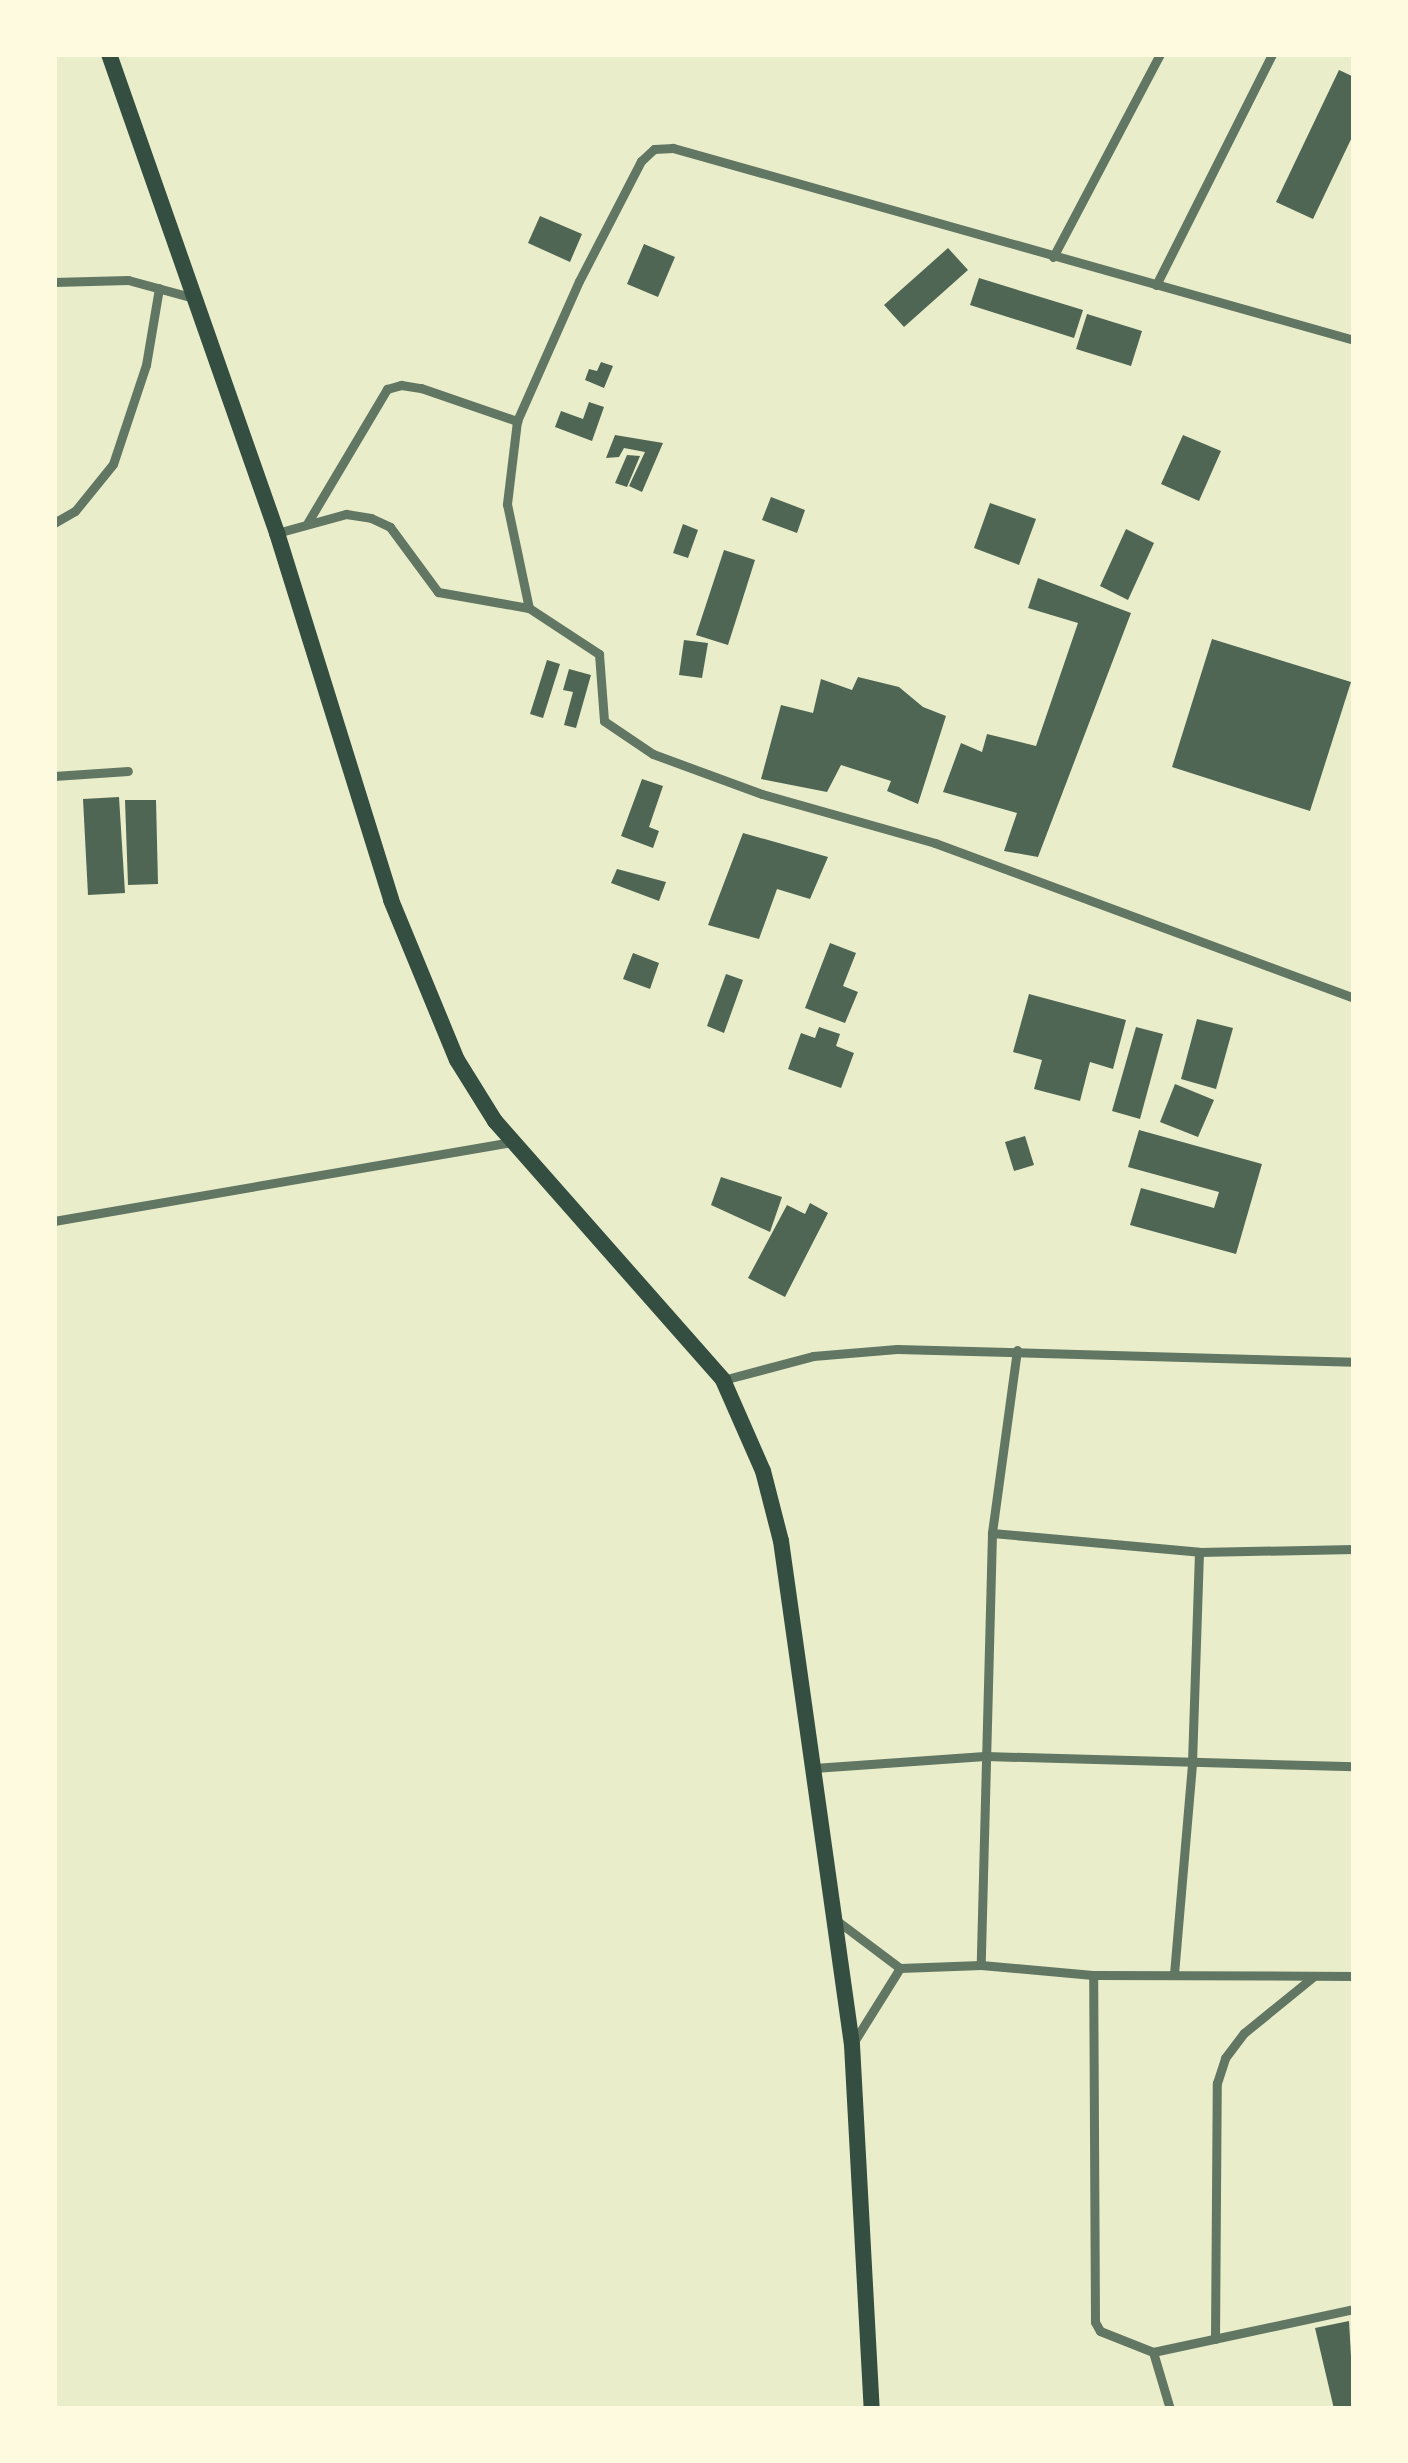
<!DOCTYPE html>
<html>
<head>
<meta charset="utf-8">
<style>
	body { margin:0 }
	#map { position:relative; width:1408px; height:2463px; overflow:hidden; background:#e9edc9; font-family:Signika,sans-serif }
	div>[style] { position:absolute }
	.building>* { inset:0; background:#4f6655 }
	.minor>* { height:9px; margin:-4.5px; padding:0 4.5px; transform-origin:4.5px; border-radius:4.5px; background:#617663 }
	.trunk>* { height:16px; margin:-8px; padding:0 8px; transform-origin:8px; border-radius:8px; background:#344e41 }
	span { translate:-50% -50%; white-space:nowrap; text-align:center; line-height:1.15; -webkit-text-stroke:10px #fefae0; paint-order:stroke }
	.frame { position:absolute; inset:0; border:57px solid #fefae0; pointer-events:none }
</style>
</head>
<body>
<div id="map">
	<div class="building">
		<div style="clip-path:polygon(1339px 70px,1354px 77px,1354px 133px,1313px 219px,1276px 202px)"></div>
		<div style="clip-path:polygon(540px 216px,582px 234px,570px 262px,528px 243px)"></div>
		<div style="clip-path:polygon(644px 244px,675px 257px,658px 297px,627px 284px)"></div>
		<div style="clip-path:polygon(948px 248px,968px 270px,904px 327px,884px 305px)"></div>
		<div style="clip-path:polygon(979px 278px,1083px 310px,1074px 338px,970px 305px)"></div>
		<div style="clip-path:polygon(1087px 314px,1142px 331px,1131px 366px,1076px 349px)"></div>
		<div style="clip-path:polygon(601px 362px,613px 366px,604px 388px,585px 380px,589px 369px,597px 371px)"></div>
		<div style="clip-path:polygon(589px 402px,604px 407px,592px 441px,555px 427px,561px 411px,583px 419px)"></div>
		<div style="clip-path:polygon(615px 435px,663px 443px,642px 492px,629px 486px,645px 452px,624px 448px,619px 457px,606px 458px)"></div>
		<div style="clip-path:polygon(1183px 435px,1221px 451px,1199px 501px,1161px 484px)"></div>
		<div style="clip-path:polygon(627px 455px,640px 456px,627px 487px,615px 483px)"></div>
		<div style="clip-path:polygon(771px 497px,805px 510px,797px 533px,762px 520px)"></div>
		<div style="clip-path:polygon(990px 503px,1036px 519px,1019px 565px,974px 548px)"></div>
		<div style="clip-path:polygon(683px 524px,698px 530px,688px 558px,673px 553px)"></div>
		<div style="clip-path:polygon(1126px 529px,1154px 543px,1128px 600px,1100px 586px)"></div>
		<div style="clip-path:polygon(724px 550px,755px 560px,728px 645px,696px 635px)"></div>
		<div style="clip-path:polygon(1038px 578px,1131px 613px,1038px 857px,1004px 851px,1017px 813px,943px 792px,961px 743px,982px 752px,987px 734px,1036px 746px,1078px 623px,1028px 608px)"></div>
		<div style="clip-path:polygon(1212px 639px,1351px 682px,1310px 811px,1172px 767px)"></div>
		<div style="clip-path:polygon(684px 640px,708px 643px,702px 678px,679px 675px)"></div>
		<div style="clip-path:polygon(547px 660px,560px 664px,543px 718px,530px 714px)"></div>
		<div style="clip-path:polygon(569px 669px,591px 675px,576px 728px,564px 725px,573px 692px,563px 690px)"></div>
		<div style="clip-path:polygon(858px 677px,899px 687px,923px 707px,946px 716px,918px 804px,887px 791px,891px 781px,841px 765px,827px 792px,761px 779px,781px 705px,813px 713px,821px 679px,852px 690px)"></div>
		<div style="clip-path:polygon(642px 779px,663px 786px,649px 827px,659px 831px,653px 848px,621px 836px)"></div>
		<div style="clip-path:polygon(119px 797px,125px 893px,88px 895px,83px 799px)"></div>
		<div style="clip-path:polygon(125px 800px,156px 800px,158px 884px,128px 885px)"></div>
		<div style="clip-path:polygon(743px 833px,828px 857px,810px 899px,777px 889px,759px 939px,708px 925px)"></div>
		<div style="clip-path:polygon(617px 869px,666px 882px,659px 901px,611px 883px)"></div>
		<div style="clip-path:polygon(830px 943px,856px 953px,843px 986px,858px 992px,845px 1023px,805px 1008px)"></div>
		<div style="clip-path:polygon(633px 953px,659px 963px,650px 989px,623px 979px)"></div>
		<div style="clip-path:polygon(726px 974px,743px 980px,724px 1033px,707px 1026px)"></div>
		<div style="clip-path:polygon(1029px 994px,1126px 1020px,1113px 1069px,1090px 1062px,1080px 1101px,1034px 1089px,1042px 1060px,1013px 1052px)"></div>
		<div style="clip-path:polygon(1197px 1019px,1233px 1028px,1216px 1089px,1181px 1079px)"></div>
		<div style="clip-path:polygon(819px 1027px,840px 1034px,836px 1046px,854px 1053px,841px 1088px,788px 1069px,801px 1033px,815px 1038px)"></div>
		<div style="clip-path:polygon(1136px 1027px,1163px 1034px,1140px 1119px,1112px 1111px)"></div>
		<div style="clip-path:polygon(1175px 1084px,1214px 1100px,1198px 1137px,1160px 1122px)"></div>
		<div style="clip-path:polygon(1139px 1130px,1262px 1164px,1236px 1254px,1130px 1225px,1141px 1188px,1214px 1208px,1219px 1192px,1128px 1167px)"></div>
		<div style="clip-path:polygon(1025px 1136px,1034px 1165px,1014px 1171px,1005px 1142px)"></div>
		<div style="clip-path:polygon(721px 1177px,782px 1197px,770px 1232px,711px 1205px)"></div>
		<div style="clip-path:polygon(810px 1203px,828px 1213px,785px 1297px,748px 1278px,787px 1205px,805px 1214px)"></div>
		<div style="clip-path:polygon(1349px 2321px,1354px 2409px,1334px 2409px,1315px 2328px)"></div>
	</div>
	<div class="minor">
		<div style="left:1053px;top:257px;width:229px;rotate:-62.2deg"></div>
		<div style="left:54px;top:282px;width:74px;rotate:-1.5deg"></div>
		<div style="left:128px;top:280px;width:68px;rotate:15.3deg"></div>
		<div style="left:1156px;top:285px;width:258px;rotate:-63.3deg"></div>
		<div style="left:1354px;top:340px;width:708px;rotate:-164.25deg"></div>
		<div style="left:673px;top:148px;width:19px;rotate:177deg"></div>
		<div style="left:654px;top:149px;width:18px;rotate:137deg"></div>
		<div style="left:641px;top:161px;width:135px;rotate:117.3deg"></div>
		<div style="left:579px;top:281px;width:153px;rotate:113.9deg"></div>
		<div style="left:517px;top:421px;width:84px;rotate:96.9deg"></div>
		<div style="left:507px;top:504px;width:106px;rotate:78.1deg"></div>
		<div style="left:529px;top:608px;width:84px;rotate:33.3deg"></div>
		<div style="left:599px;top:654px;width:67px;rotate:85.7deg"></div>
		<div style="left:604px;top:721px;width:59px;rotate:34deg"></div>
		<div style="left:653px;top:754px;width:116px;rotate:20.2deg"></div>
		<div style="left:762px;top:794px;width:180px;rotate:15.8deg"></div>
		<div style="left:935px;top:843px;width:447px;rotate:20.3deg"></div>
		<div style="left:308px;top:522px;width:155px;rotate:-59.3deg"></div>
		<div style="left:387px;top:389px;width:15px;rotate:-16deg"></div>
		<div style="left:401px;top:385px;width:20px;rotate:9deg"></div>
		<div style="left:421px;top:388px;width:102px;rotate:19deg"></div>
		<div style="left:54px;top:523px;width:24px;rotate:-30deg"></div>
		<div style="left:75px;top:511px;width:60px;rotate:-51deg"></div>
		<div style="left:113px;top:464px;width:104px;rotate:-71.6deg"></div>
		<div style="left:146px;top:365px;width:78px;rotate:-80.4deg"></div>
		<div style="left:277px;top:533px;width:72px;rotate:-15.4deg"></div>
		<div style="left:346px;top:514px;width:25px;rotate:9deg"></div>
		<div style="left:371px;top:518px;width:21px;rotate:25deg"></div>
		<div style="left:390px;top:527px;width:81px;rotate:53.6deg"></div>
		<div style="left:438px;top:592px;width:92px;rotate:10deg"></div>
		<div style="left:54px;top:776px;width:74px;rotate:-3.9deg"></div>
		<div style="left:54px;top:1221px;width:466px;rotate:-9.8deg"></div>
		<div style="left:1017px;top:1350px;width:185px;rotate:97.8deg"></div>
		<div style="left:992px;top:1533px;width:432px;rotate:91.5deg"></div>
		<div style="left:981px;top:1965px;width:112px;rotate:5.1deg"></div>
		<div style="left:723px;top:1380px;width:93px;rotate:-14.9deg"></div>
		<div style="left:813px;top:1356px;width:84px;rotate:-4.8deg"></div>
		<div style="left:897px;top:1349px;width:457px;rotate:1.6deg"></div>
		<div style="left:992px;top:1533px;width:208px;rotate:5.2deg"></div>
		<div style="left:1199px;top:1552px;width:155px;rotate:-1.1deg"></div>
		<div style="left:814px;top:1768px;width:171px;rotate:-4deg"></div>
		<div style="left:985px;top:1756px;width:369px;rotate:1.6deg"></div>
		<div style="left:836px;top:1920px;width:80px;rotate:36.9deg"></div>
		<div style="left:900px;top:1968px;width:81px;rotate:-2.1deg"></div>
		<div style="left:1174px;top:1974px;width:212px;rotate:-85.1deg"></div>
		<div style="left:1192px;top:1763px;width:211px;rotate:-88.1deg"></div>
		<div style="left:855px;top:2040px;width:85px;rotate:-58deg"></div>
		<div style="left:1215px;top:2339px;width:256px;rotate:-89.6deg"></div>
		<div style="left:1217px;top:2083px;width:26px;rotate:-72deg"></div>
		<div style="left:1225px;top:2058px;width:31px;rotate:-53deg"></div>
		<div style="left:1244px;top:2033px;width:89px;rotate:-39.1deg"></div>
		<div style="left:1153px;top:2352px;width:206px;rotate:-12.1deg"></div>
		<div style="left:1170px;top:2409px;width:59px;rotate:-106.6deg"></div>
		<div style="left:1153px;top:2352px;width:57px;rotate:-158.4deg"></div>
		<div style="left:1100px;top:2331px;width:10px;rotate:-119deg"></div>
		<div style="left:1095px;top:2322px;width:347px;rotate:-90.3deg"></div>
		<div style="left:1093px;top:1975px;width:261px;rotate:0.2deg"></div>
	</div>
	<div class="trunk">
		<div style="left:109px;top:54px;width:508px;rotate:70.67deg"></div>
		<div style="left:277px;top:533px;width:384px;rotate:72.7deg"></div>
		<div style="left:391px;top:900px;width:173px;rotate:67.6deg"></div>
		<div style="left:457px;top:1060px;width:72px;rotate:58.1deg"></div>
		<div style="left:495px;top:1121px;width:345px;rotate:48.6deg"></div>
		<div style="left:723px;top:1380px;width:99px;rotate:66.3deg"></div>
		<div style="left:763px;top:1471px;width:72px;rotate:75.6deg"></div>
		<div style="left:781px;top:1541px;width:509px;rotate:81.98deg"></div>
		<div style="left:852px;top:2045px;width:365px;rotate:86.9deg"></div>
	</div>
	<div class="frame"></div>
</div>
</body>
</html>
